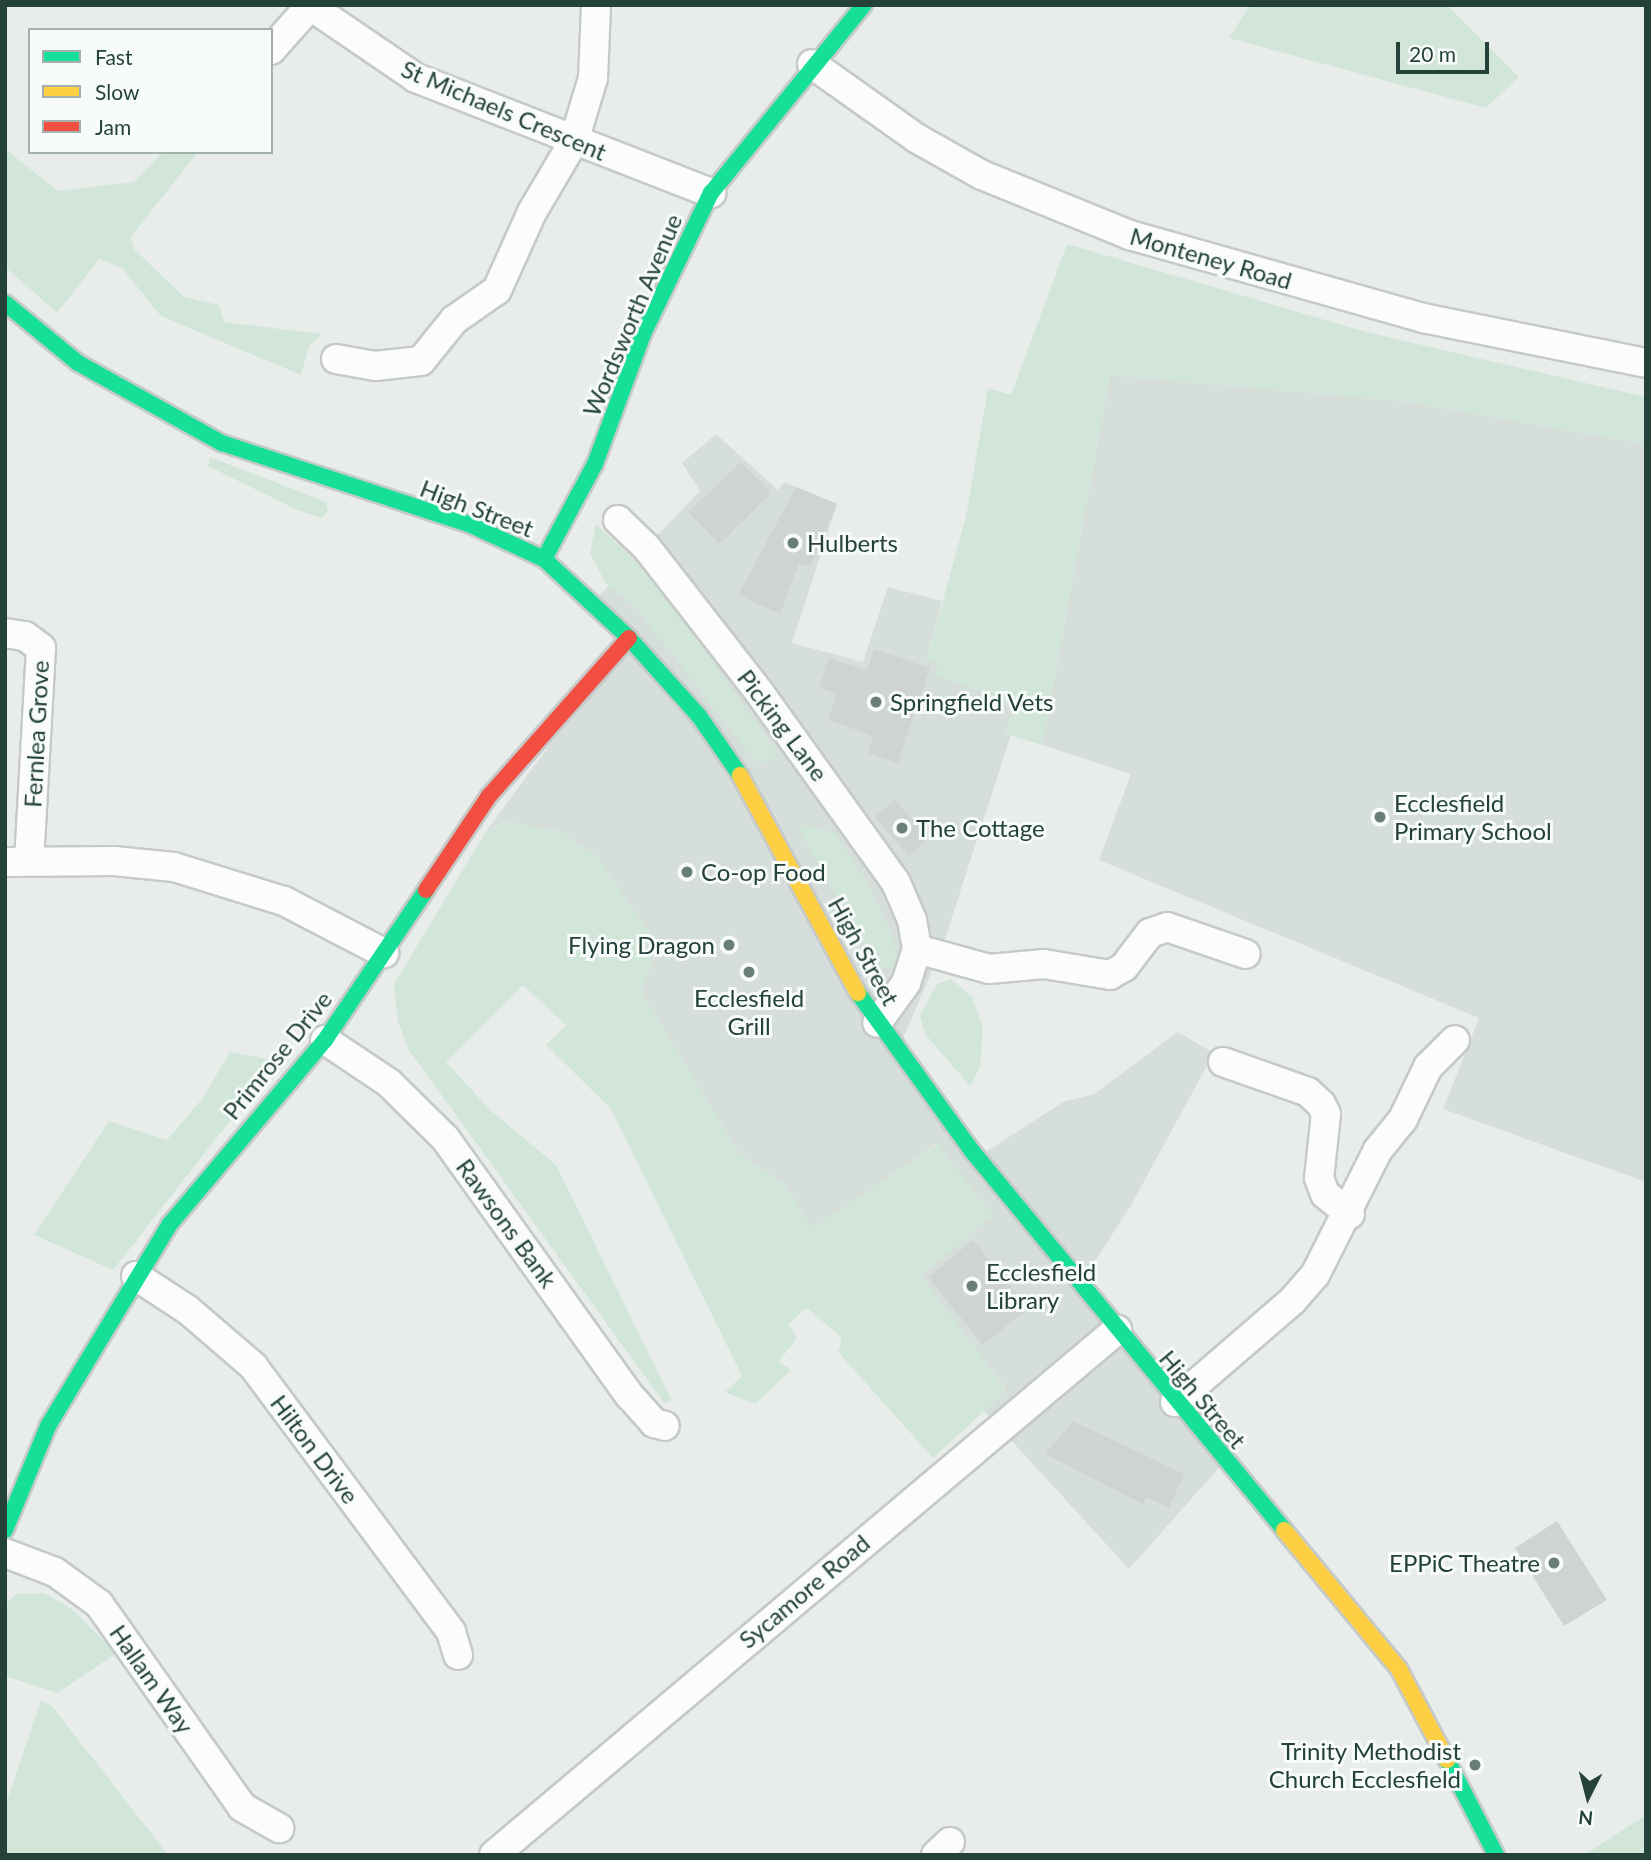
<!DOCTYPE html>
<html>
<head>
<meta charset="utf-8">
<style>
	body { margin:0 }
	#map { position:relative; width:1651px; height:1860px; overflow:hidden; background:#e8edeb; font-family:Lato,sans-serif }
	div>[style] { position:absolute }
	.built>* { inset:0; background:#d6dedb }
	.green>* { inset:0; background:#d1e6d8 }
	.building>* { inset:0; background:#cfd4d2 }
	.roads { filter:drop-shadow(2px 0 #c5cac8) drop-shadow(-2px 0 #c5cac8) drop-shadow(0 2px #c5cac8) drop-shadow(0 -2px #c5cac8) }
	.street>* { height:28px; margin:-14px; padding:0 14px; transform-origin:14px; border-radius:14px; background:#fcfcfc }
	.fast>* { height:16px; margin:-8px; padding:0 8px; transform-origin:8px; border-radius:8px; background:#16e098 }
	.slow>* { height:16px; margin:-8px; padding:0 8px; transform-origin:8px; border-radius:8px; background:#ffcf43 }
	.jam>* { height:16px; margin:-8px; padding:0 8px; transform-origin:8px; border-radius:8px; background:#f24e42 }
	.dots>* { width:19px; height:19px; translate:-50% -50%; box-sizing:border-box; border:4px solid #f7fbf9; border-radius:50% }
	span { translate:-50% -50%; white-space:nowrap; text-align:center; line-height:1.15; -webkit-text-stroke:6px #f7fbf9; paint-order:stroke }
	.street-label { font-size:24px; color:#24423a }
	.poi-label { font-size:24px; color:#24423a }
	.left { translate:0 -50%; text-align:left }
	.right { translate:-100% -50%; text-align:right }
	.frame { position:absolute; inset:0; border:7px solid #24423a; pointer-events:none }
	.legend { position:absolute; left:28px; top:28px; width:245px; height:126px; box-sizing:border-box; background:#f7fbf9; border:2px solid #a3b1ad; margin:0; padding:9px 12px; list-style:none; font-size:21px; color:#24423a }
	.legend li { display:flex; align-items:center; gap:14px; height:35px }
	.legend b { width:35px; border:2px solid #a3b1ad }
	.north { position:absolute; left:1553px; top:1762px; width:70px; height:70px; -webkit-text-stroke:5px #f7fbf9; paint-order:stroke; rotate:186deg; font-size:19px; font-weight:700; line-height:28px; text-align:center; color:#24423a }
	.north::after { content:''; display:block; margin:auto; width:24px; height:32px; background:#24423a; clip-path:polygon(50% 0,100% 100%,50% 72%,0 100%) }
	.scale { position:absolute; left:1396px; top:42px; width:93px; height:32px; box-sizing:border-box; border:4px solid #24423a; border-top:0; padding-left:9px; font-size:21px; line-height:24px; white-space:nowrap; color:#24423a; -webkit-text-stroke:5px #f7fbf9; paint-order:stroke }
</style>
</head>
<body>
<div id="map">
	<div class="built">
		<div style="clip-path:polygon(1110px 375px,1403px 401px,1646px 444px,1646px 1182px,1443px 1109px,1479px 1018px,1099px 860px,1131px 774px,1042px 745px)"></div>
		<div style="clip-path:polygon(716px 434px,778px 490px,784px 482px,837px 504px,792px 643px,863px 662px,888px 587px,942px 601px,927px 658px,939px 661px,937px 675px,1015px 704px,1006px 733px,1011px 735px,942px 948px,898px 1050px,978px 1157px,1063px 1102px,1094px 1094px,1178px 1032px,1214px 1053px,1130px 1207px,1080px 1284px,1225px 1461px,1129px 1569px,984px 1411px,1006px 1390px,920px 1275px,937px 1144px,812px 1229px,785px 1185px,739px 1154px,641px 991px,659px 946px,595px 855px,561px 832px,506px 822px,485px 833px,628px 638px,592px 603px,700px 491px,682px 463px)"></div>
	</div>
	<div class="green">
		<div style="clip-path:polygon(1250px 5px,1447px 5px,1519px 77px,1486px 108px,1229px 38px)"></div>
		<div style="clip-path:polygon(5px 149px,58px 191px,134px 182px,163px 152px,198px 152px,131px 237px,134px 249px,184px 297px,219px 305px,224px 322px,322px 334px,309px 346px,301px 375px,161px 316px,122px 268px,99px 259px,57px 313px,5px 267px)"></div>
		<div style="clip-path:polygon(1067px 244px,1366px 332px,1646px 397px,1646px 444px,1403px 401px,1110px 375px,1042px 745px,1005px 734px,1015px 704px,936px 675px,939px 662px,927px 659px,966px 516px,988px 388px,1011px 395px)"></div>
		<div style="clip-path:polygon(210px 457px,326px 502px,328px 512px,321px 518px,295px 509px,208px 466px)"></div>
		<div style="clip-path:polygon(596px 524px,651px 575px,779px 755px,758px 765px,641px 614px,605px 582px,590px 553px)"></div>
		<div style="clip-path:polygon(506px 822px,561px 832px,595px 855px,659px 946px,641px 991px,739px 1154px,785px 1185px,812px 1228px,938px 1144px,993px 1216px,921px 1275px,1006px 1391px,933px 1458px,838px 1352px,842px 1338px,807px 1308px,788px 1324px,797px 1338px,779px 1361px,791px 1370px,755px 1404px,725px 1392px,742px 1376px,611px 1109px,546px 1045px,566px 1025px,523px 985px,446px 1062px,491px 1111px,556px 1165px,672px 1401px,664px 1403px,409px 1050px,398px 1022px,394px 984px,485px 833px)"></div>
		<div style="clip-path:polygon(807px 825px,835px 833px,866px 881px,890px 930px,899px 967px,878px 969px,798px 828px)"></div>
		<div style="clip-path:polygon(951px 979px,972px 997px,983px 1029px,980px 1068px,970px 1086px,925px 1034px,920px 1016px,937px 984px)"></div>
		<div style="clip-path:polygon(230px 1052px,277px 1061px,113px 1270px,34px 1235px,109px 1121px,167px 1140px,202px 1099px)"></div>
		<div style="clip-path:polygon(44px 1593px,70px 1608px,117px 1653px,57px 1693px,5px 1676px,5px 1605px,16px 1594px)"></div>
		<div style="clip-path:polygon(41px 1701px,52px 1706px,168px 1855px,5px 1855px,5px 1806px)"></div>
		<div style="clip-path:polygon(1646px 1815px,1646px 1855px,1584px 1855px)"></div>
	</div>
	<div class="building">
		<div style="clip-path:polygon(741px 462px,772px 493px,719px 544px,688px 512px)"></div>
		<div style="clip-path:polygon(796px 487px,837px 504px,810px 567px,799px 564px,780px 614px,738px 595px)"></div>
		<div style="clip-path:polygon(874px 649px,930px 668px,898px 763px,868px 753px,873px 736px,828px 720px,837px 694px,819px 688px,829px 658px,867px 671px)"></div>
		<div style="clip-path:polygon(895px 800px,929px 838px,909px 856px,875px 817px)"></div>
		<div style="clip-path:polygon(973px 1240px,1029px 1308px,983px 1345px,928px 1277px)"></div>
		<div style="clip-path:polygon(1073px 1421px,1184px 1474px,1169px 1508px,1147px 1497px,1143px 1504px,1045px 1454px)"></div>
		<div style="clip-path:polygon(1557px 1521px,1607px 1600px,1564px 1626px,1515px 1548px)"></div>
	</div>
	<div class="roads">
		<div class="street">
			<div style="left:309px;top:5px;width:130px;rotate:34.3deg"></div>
			<div style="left:416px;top:78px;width:317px;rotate:21.3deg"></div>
			<div style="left:271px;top:50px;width:59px;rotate:-48.4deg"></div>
			<div style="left:812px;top:64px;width:128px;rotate:35.4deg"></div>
			<div style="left:916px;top:138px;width:76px;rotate:29.3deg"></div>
			<div style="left:982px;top:175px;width:160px;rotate:22.1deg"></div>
			<div style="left:1130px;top:235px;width:305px;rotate:15.8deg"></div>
			<div style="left:1423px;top:318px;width:227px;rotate:11.4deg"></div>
			<div style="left:336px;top:359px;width:40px;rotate:10deg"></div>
			<div style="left:375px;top:366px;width:46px;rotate:-6.2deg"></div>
			<div style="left:421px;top:361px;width:53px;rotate:-51.2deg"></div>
			<div style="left:454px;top:320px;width:52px;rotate:-34.9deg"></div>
			<div style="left:497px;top:290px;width:85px;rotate:-65.8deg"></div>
			<div style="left:532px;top:212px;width:82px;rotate:-59.4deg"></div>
			<div style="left:574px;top:141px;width:66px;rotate:-73.2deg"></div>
			<div style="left:593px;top:78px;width:73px;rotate:-87.6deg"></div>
			<div style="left:618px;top:520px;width:40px;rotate:44deg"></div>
			<div style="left:647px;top:548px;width:182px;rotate:52.1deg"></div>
			<div style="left:759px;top:692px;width:235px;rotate:54.3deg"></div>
			<div style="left:896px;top:883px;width:40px;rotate:66.6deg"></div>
			<div style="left:912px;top:920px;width:29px;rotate:80deg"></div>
			<div style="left:917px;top:949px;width:36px;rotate:108deg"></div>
			<div style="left:906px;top:983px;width:49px;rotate:125.9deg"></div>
			<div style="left:5px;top:633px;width:20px;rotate:9deg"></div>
			<div style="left:25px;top:636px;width:20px;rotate:37deg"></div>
			<div style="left:41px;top:648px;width:212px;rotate:93.2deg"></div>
			<div style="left:5px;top:862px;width:109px;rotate:-0.5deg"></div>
			<div style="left:114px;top:861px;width:60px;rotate:5.7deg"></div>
			<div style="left:174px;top:867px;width:115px;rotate:17.2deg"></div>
			<div style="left:284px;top:901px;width:113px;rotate:27.5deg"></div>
			<div style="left:917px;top:949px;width:75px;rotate:15.5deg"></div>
			<div style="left:989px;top:969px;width:55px;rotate:-5.2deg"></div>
			<div style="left:1044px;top:964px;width:67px;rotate:9.5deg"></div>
			<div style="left:1110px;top:975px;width:16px;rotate:-30deg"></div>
			<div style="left:1124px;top:967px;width:43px;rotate:-52.6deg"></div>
			<div style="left:1150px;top:933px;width:18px;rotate:-19deg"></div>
			<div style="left:1167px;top:927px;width:83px;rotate:18.9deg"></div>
			<div style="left:325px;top:1040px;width:77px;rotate:33.9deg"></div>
			<div style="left:389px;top:1083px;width:78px;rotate:44.5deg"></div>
			<div style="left:445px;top:1138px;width:317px;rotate:54.4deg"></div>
			<div style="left:630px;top:1396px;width:36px;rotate:48deg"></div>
			<div style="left:654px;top:1423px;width:11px;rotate:15deg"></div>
			<div style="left:1223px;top:1062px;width:90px;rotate:19.4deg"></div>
			<div style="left:1308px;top:1092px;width:18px;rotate:43deg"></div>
			<div style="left:1321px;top:1104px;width:11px;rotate:63deg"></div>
			<div style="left:1326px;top:1114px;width:64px;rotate:96.2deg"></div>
			<div style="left:1319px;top:1178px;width:17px;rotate:69deg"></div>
			<div style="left:1325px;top:1194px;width:32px;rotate:39deg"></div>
			<div style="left:136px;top:1276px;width:62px;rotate:33.2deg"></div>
			<div style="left:188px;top:1310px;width:86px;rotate:40.7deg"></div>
			<div style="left:253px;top:1366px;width:332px;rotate:53.3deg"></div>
			<div style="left:451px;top:1632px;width:24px;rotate:73deg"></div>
			<div style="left:1175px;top:1402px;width:156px;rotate:-40.8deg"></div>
			<div style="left:1293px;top:1300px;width:33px;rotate:-49deg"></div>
			<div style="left:1315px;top:1275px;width:140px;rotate:-63.3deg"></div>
			<div style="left:1378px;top:1150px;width:40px;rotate:-51deg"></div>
			<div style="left:1403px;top:1119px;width:58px;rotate:-64.3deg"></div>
			<div style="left:1428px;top:1067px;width:38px;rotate:-45deg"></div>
			<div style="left:5px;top:1553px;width:53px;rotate:20.8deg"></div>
			<div style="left:55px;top:1572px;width:54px;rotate:36deg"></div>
			<div style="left:99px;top:1604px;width:248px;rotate:54.8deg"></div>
			<div style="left:242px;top:1807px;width:43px;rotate:29.6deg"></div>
			<div style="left:494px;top:1855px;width:815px;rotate:-40.12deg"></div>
			<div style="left:936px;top:1855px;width:19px;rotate:-43deg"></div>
		</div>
		<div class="fast">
			<div style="left:5px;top:303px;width:94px;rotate:39.4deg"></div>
			<div style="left:78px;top:363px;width:165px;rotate:29.1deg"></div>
			<div style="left:222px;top:443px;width:262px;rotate:18.2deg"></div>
			<div style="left:471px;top:525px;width:81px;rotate:25deg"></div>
			<div style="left:544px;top:559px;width:116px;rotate:42.9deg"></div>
			<div style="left:629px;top:638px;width:105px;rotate:48.1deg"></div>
			<div style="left:699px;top:716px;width:72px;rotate:55.2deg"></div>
			<div style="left:544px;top:559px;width:108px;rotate:-61.8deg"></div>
			<div style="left:595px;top:464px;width:139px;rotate:-69.7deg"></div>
			<div style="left:643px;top:334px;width:157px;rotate:-64.3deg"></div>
			<div style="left:711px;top:193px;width:242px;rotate:-50.9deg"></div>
			<div style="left:858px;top:993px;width:195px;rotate:54.2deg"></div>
			<div style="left:972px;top:1151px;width:491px;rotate:50.5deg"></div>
			<div style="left:5px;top:1530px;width:113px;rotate:-67.5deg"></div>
			<div style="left:48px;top:1426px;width:236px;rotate:-58.9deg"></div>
			<div style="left:170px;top:1224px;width:241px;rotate:-49.9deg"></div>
			<div style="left:325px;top:1040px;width:181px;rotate:-56deg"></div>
			<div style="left:1447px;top:1760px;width:107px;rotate:62.7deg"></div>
		</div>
		<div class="slow">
			<div style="left:740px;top:775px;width:248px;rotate:61.6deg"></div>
			<div style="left:1284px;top:1530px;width:180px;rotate:50.4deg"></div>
			<div style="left:1399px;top:1669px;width:103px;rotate:62.2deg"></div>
		</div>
		<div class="jam">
			<div style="left:426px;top:890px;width:113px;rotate:-56.2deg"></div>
			<div style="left:489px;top:796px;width:211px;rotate:-48.5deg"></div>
		</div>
	</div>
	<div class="dots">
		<div style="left:793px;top:543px;background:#697e78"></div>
		<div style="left:876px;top:702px;background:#697e78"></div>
		<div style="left:1380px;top:817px;background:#697e78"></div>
		<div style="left:902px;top:828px;background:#697e78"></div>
		<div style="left:687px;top:872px;background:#697e78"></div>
		<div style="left:729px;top:945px;background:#697e78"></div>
		<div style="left:749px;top:972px;background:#697e78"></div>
		<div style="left:972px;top:1286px;background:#697e78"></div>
		<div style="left:1554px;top:1563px;background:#697e78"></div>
		<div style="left:1475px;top:1765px;background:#697e78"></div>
	</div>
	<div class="street-label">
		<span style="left:504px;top:110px;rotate:23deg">St Michaels Crescent</span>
		<span style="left:1211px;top:258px;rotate:16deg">Monteney Road</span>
		<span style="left:632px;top:315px;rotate:-67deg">Wordsworth Avenue</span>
		<span style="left:477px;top:508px;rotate:21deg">High Street</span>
		<span style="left:783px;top:725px;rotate:53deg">Picking Lane</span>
		<span style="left:36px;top:734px;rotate:-87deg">Fernlea Grove</span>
		<span style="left:864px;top:951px;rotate:61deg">High Street</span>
		<span style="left:277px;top:1055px;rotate:-51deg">Primrose Drive</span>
		<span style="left:507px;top:1223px;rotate:54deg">Rawsons Bank</span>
		<span style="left:1203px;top:1399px;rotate:50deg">High Street</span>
		<span style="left:315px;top:1449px;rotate:53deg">Hilton Drive</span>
		<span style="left:804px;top:1591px;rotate:-40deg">Sycamore Road</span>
		<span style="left:152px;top:1679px;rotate:55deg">Hallam Way</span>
	</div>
	<div class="poi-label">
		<span class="left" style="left:807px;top:543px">Hulberts</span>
		<span class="left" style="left:890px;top:702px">Springfield Vets</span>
		<span class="left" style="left:1394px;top:817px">Ecclesfield<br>Primary School</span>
		<span class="left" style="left:916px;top:828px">The Cottage</span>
		<span class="left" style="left:701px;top:872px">Co-op Food</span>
		<span class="right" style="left:715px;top:945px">Flying Dragon</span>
		<span style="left:749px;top:1012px">Ecclesfield<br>Grill</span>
		<span class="left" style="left:986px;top:1286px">Ecclesfield<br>Library</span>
		<span class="right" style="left:1540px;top:1563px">EPPiC Theatre</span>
		<span class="right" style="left:1461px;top:1765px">Trinity Methodist<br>Church Ecclesfield</span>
	</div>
	<div class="frame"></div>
	<ul class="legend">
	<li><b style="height:9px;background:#16e098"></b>Fast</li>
	<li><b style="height:9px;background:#ffcf43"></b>Slow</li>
	<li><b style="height:9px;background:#f24e42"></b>Jam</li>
	</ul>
	<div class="north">N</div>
	<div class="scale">20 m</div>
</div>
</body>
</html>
